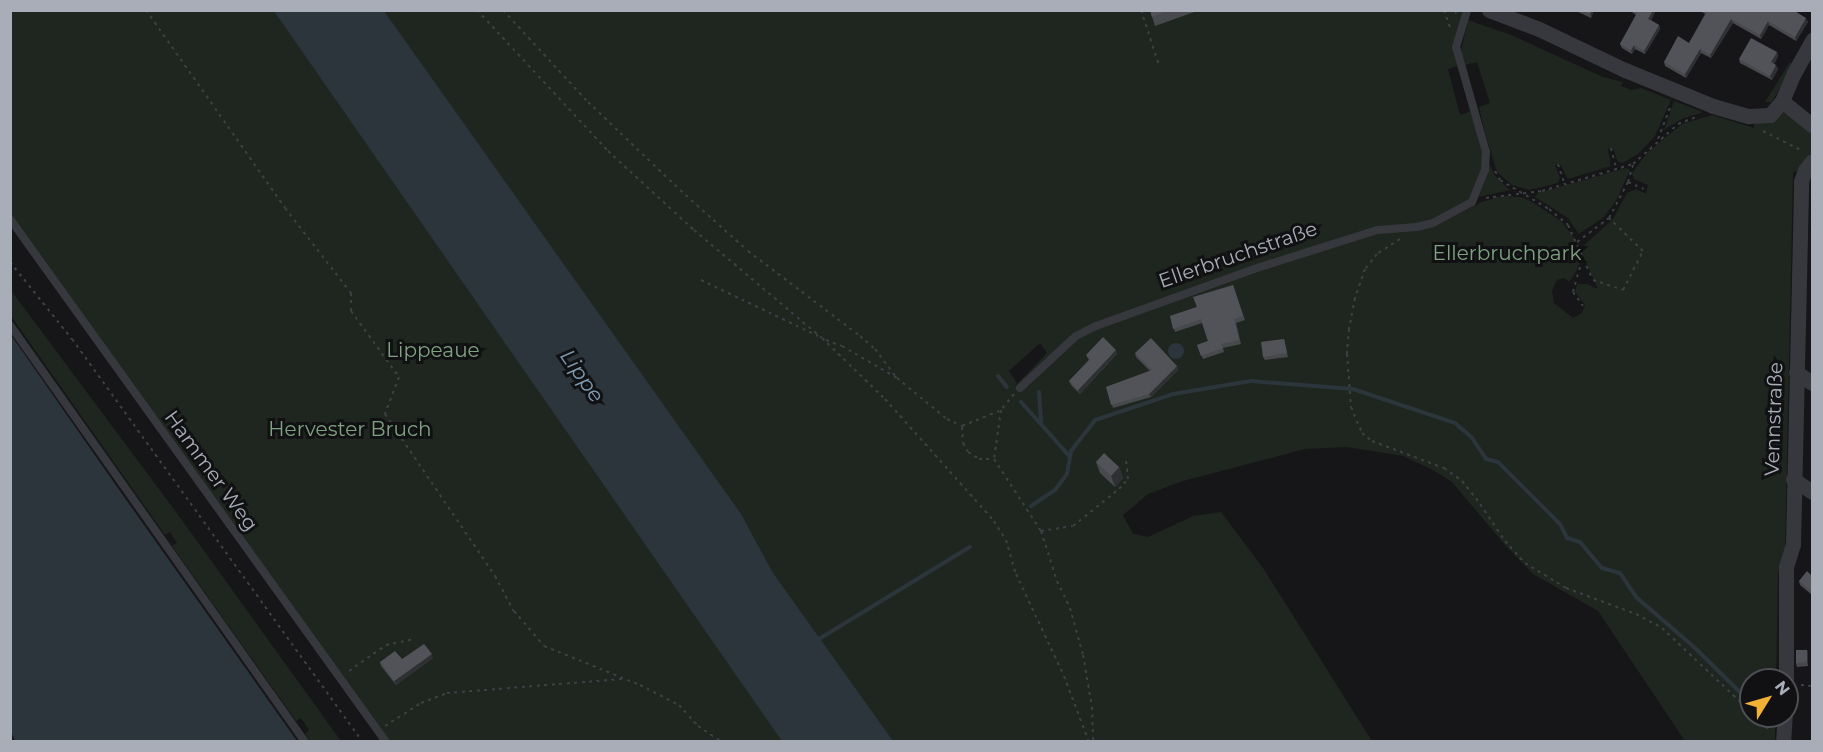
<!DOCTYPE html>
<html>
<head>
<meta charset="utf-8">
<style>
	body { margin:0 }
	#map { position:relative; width:1823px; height:752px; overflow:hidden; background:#161618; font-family:Montserrat,sans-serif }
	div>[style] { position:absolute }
	.green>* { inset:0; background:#1e261f }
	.water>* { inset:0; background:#2c353c }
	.round { border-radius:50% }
	.stream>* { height:4px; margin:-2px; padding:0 2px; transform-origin:2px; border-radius:2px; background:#2c353c }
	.path>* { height:2px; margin-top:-1px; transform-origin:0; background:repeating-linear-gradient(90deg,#3d3f44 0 3px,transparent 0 7.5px) }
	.lane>* { height:8px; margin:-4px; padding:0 4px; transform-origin:4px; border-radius:4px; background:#37383d }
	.street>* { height:15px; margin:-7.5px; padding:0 7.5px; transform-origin:7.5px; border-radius:7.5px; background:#37383d }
	.wall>* { inset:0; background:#47494d }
	.shaded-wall>* { inset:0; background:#2f3033 }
	.building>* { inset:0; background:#525359 }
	span { translate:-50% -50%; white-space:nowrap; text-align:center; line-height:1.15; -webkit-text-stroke:6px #111113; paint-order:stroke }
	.park-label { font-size:20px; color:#7fa381 }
	.street-label { font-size:20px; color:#a8adb8 }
	.water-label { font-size:21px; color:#7f9bb3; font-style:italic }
	.frame { position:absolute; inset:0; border:12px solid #a8adb8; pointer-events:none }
	.north { position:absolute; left:1739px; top:668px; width:60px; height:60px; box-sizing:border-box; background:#111113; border:2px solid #4d4f55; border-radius:50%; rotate:53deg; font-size:16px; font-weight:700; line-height:24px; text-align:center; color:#a8adb8 }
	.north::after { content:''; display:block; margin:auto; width:21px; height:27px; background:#f2b134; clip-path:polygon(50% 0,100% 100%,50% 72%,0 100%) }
</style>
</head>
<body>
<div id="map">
	<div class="green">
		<div style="clip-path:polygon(evenodd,10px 11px,1467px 11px,1456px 47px,1461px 65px,1448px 69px,1460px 115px,1474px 110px,1486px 152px,1472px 202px,1415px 230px,1441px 223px,1482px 202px,1502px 196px,1521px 197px,1532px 202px,1561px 221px,1575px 239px,1580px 262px,1576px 272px,1569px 282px,1564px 278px,1557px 280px,1552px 291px,1554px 303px,1573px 318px,1582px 313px,1585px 305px,1575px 292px,1577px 284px,1587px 284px,1598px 289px,1580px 249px,1613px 219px,1627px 193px,1636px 189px,1646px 194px,1648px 185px,1634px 179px,1632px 173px,1648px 152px,1682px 124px,1712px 115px,1754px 128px,1754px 118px,1783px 104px,1812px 127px,1812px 154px,1804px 170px,1793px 172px,1785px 556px,1778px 573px,1776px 680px,1751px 680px,1751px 716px,1775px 716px,1775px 741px,1685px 741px,1598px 611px,1533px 574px,1505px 545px,1452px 482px,1433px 470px,1403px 456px,1347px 447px,1305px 449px,1183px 481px,1148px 494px,1123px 515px,1133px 534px,1148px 537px,1193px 516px,1221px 512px,1263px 568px,1372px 741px,386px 741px,11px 216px,10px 11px,1040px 343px,1047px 353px,1015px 386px,1017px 383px,1009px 371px,1040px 343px)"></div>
		<div style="clip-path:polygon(1468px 20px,1511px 35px,1603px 77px,1623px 82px,1621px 86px,1631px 90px,1641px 88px,1671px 100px,1655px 136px,1639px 153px,1623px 163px,1618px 162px,1613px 148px,1608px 149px,1611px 166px,1568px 179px,1560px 164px,1555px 165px,1560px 178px,1558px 183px,1529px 190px,1512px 185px,1497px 172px,1485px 133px,1479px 107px,1490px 103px,1477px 62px,1465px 65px,1461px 51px)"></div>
		<div style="clip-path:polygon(1790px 62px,1794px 64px,1772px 102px,1765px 102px)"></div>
		<div style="clip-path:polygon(1674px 101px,1703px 112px,1682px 119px,1664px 130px)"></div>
		<div style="clip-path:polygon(1490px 165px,1495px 176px,1510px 190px,1479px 197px)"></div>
		<div style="clip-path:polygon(1626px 168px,1630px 170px,1617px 199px,1604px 217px,1579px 234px,1568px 218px,1535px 197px,1538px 193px)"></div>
		<div style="clip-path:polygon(10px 289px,179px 516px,341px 741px,310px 741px,305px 734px,309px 730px,301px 718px,296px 721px,172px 546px,177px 543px,170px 532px,165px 535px,11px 316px)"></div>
	</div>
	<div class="water">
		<div style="clip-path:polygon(274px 11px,384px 11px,741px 514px,773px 573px,893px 741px,782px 741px)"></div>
		<div style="clip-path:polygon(11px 335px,115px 484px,297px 741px,15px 741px,10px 729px)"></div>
		<div class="round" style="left:1168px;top:343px;width:16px;height:16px"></div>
	</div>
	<div class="stream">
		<div style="left:998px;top:376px;width:14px;rotate:51deg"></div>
		<div style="left:1039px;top:392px;width:32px;rotate:86deg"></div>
		<div style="left:1041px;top:424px;width:44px;rotate:48.7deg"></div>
		<div style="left:1021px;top:402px;width:30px;rotate:48deg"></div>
		<div style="left:1031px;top:506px;width:29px;rotate:-34deg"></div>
		<div style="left:1055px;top:490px;width:20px;rotate:-53deg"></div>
		<div style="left:1067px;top:474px;width:23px;rotate:-80deg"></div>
		<div style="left:1071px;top:451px;width:39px;rotate:-52deg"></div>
		<div style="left:1095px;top:420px;width:82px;rotate:-18.4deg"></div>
		<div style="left:1173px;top:394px;width:79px;rotate:-9.5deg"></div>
		<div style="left:1251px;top:381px;width:102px;rotate:4.5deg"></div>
		<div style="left:1353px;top:389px;width:108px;rotate:18.4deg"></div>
		<div style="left:1455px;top:423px;width:23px;rotate:41deg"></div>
		<div style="left:1472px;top:438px;width:25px;rotate:56deg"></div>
		<div style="left:1486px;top:459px;width:12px;rotate:14deg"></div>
		<div style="left:1498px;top:462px;width:88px;rotate:45deg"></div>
		<div style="left:1560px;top:524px;width:16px;rotate:63deg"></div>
		<div style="left:1567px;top:538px;width:14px;rotate:17deg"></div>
		<div style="left:1580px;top:542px;width:34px;rotate:50deg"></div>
		<div style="left:1602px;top:568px;width:19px;rotate:16deg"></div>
		<div style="left:1620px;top:573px;width:29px;rotate:56deg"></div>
		<div style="left:1636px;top:597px;width:77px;rotate:40.8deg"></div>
		<div style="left:1694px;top:647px;width:80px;rotate:44.5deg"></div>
		<div style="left:819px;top:639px;width:177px;rotate:-31.4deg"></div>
		<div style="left:1764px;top:716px;width:1px;rotate:45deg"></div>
	</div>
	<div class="path">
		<div style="left:146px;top:10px;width:242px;rotate:54.9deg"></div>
		<div style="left:285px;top:208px;width:108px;rotate:52.2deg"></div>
		<div style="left:351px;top:293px;width:18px;rotate:90deg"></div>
		<div style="left:351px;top:311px;width:82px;rotate:54deg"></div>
		<div style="left:399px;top:377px;width:40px;rotate:111deg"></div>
		<div style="left:385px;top:414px;width:196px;rotate:55.8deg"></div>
		<div style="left:495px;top:576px;width:40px;rotate:62deg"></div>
		<div style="left:514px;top:611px;width:46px;rotate:49.4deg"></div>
		<div style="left:544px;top:646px;width:104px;rotate:22.1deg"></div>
		<div style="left:640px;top:685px;width:44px;rotate:27.1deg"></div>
		<div style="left:679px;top:705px;width:28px;rotate:48deg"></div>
		<div style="left:698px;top:726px;width:29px;rotate:34deg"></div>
		<div style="left:477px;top:10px;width:192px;rotate:47.1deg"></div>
		<div style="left:608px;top:151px;width:117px;rotate:42.6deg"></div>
		<div style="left:694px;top:230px;width:167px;rotate:40.2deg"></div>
		<div style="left:822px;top:338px;width:88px;rotate:44.1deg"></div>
		<div style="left:885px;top:399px;width:164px;rotate:48.2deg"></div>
		<div style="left:994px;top:521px;width:22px;rotate:58deg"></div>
		<div style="left:1006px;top:540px;width:35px;rotate:74deg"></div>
		<div style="left:1016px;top:574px;width:113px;rotate:64.8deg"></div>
		<div style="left:1064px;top:676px;width:71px;rotate:69.3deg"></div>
		<div style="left:503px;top:10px;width:125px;rotate:47.3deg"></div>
		<div style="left:588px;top:102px;width:127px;rotate:43.7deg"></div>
		<div style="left:680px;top:190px;width:91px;rotate:41.9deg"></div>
		<div style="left:748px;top:251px;width:141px;rotate:37.2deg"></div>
		<div style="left:860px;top:336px;width:20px;rotate:41deg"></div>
		<div style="left:875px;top:349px;width:36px;rotate:53deg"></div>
		<div style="left:1141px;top:10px;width:58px;rotate:71.9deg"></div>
		<div style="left:1444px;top:10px;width:18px;rotate:71deg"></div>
		<div style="left:1448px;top:10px;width:9px;rotate:18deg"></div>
		<div style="left:1763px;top:131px;width:42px;rotate:26.6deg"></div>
		<div style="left:1658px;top:139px;width:36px;rotate:-69deg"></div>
		<div style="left:1611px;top:148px;width:21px;rotate:76deg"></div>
		<div style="left:1558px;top:164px;width:20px;rotate:72deg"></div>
		<div style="left:1495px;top:171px;width:10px;rotate:61deg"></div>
		<div style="left:1500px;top:180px;width:57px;rotate:30.6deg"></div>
		<div style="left:1549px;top:209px;width:25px;rotate:40deg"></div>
		<div style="left:1568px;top:225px;width:60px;rotate:65.6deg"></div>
		<div style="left:1593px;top:280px;width:32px;rotate:18deg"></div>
		<div style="left:1623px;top:290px;width:44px;rotate:-62.9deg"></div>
		<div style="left:1643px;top:251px;width:47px;rotate:-135.9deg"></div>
		<div style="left:1628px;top:182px;width:17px;rotate:24deg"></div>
		<div style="left:1486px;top:198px;width:56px;rotate:-7.1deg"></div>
		<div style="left:1542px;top:191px;width:95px;rotate:-16.5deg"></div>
		<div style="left:1633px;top:164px;width:60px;rotate:-41.6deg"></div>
		<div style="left:1678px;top:124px;width:22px;rotate:-21deg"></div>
		<div style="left:1400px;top:239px;width:27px;rotate:147deg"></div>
		<div style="left:1377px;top:254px;width:19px;rotate:129deg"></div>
		<div style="left:1365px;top:269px;width:31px;rotate:109deg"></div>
		<div style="left:1355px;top:298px;width:32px;rotate:101deg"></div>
		<div style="left:1349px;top:329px;width:25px;rotate:95deg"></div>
		<div style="left:1347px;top:354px;width:53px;rotate:85.7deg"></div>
		<div style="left:1351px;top:407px;width:28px;rotate:67deg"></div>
		<div style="left:1362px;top:433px;width:13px;rotate:39deg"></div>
		<div style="left:1372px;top:441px;width:77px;rotate:20.6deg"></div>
		<div style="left:1444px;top:468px;width:22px;rotate:36deg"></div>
		<div style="left:1462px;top:481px;width:22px;rotate:51deg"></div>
		<div style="left:1476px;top:498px;width:52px;rotate:56deg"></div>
		<div style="left:1505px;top:541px;width:30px;rotate:48deg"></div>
		<div style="left:1525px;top:563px;width:48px;rotate:31.4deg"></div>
		<div style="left:1566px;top:588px;width:75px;rotate:20.4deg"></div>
		<div style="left:1636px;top:614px;width:30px;rotate:28deg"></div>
		<div style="left:1662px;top:628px;width:122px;rotate:43.3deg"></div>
		<div style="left:1577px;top:242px;width:40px;rotate:-37deg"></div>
		<div style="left:1609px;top:218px;width:41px;rotate:-62.2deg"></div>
		<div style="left:1628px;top:182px;width:19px;rotate:-74deg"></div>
		<div style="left:1582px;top:260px;width:33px;rotate:106deg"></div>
		<div style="left:1573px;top:292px;width:17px;rotate:54deg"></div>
		<div style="left:10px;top:262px;width:99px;rotate:51.2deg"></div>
		<div style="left:72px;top:339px;width:497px;rotate:54.2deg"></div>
		<div style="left:701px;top:280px;width:130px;rotate:25.6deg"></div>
		<div style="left:826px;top:340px;width:17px;rotate:21deg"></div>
		<div style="left:842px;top:346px;width:64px;rotate:30.2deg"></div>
		<div style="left:897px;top:378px;width:65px;rotate:39.4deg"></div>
		<div style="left:947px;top:419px;width:17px;rotate:25deg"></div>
		<div style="left:962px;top:426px;width:42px;rotate:-22.3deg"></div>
		<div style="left:1014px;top:394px;width:21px;rotate:129deg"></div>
		<div style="left:1001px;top:410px;width:49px;rotate:98.1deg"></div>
		<div style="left:994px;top:459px;width:86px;rotate:56.9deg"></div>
		<div style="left:1041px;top:531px;width:52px;rotate:72.3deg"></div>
		<div style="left:1057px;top:581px;width:30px;rotate:64deg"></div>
		<div style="left:1070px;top:608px;width:49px;rotate:74.5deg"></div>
		<div style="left:1083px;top:655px;width:53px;rotate:80.2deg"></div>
		<div style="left:1092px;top:707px;width:35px;rotate:88deg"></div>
		<div style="left:962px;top:427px;width:16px;rotate:86deg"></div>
		<div style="left:963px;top:443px;width:10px;rotate:61deg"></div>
		<div style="left:968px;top:452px;width:13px;rotate:32deg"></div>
		<div style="left:979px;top:459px;width:15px"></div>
		<div style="left:1041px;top:531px;width:32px;rotate:-9deg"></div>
		<div style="left:1073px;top:526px;width:59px;rotate:-38.8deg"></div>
		<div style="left:1119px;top:489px;width:13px;rotate:-48deg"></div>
		<div style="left:1128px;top:479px;width:20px;rotate:-96deg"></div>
		<div style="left:349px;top:671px;width:45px;rotate:-35.1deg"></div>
		<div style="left:386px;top:645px;width:30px;rotate:-12deg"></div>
		<div style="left:1801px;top:685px;width:11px;rotate:5deg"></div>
		<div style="left:1755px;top:716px;width:21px;rotate:45deg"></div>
		<div style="left:385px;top:726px;width:43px;rotate:-32.6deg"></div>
		<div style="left:421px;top:703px;width:28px;rotate:-21deg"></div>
		<div style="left:447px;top:693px;width:176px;rotate:-4.6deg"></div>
	</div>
	<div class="lane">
		<div style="left:10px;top:219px;width:644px;rotate:54.29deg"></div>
		<div style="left:10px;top:325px;width:511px;rotate:54.72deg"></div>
		<div style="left:1020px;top:388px;width:76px;rotate:-42.9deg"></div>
		<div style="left:1076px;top:336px;width:22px;rotate:-27deg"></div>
		<div style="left:1096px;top:326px;width:174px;rotate:-19.8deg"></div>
		<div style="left:1260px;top:267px;width:123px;rotate:-17.5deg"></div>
		<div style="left:1377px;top:230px;width:40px;rotate:-4.3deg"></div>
		<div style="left:1417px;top:227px;width:16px;rotate:-14deg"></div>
		<div style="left:1433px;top:223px;width:44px;rotate:-28.3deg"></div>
		<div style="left:1472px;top:202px;width:35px;rotate:-68deg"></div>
		<div style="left:1485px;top:170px;width:18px;rotate:-87deg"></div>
		<div style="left:1486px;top:152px;width:109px;rotate:-105.9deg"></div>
		<div style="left:1456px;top:47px;width:39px;rotate:-73deg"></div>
	</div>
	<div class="street">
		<div style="left:1489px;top:10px;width:53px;rotate:20.8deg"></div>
		<div style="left:1539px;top:29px;width:95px;rotate:25.5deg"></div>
		<div style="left:1625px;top:70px;width:95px;rotate:22.2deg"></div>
		<div style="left:1713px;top:106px;width:37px;rotate:16deg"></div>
		<div style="left:1749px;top:116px;width:21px;rotate:-3deg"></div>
		<div style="left:1770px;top:115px;width:18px;rotate:-49deg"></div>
		<div style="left:1782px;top:101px;width:38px;rotate:39deg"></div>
		<div style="left:1782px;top:101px;width:30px;rotate:-67deg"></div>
		<div style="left:1794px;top:73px;width:38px;rotate:-61deg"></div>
		<div style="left:1796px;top:372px;width:19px;rotate:35deg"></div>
		<div style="left:1793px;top:479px;width:23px;rotate:34deg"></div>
		<div style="left:1786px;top:680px;width:113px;rotate:-90deg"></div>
		<div style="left:1786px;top:567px;width:24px;rotate:-73deg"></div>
		<div style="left:1793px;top:544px;width:363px;rotate:-88.7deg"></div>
		<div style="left:1801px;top:181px;width:12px;rotate:-70deg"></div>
		<div style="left:1805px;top:170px;width:11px;rotate:-52deg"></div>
		<div style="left:1783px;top:742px;width:26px;rotate:-86deg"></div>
	</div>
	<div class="wall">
		<div style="clip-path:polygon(1150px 10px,1200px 10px,1155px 26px)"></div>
		<div style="clip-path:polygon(1574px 10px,1594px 10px,1591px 18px)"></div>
		<div style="clip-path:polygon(1629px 10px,1656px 10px,1651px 20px,1659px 25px,1660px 29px,1645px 54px,1635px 49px,1632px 54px,1622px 48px,1620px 44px,1636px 15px)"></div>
		<div style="clip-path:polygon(1699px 10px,1793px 10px,1808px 22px,1796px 41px,1769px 25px,1761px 39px,1733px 23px,1711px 58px,1701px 53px,1686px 78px,1665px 66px,1664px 62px,1689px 43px,1705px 14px)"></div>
		<div style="clip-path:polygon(1777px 52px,1778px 56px,1774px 64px,1778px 69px,1772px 80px,1740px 63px,1739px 59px)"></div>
		<div style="clip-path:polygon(1233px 285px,1245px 320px,1236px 323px,1241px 344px,1223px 348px,1224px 352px,1203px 359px,1197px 345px,1208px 341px,1202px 323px,1175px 332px,1170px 316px,1197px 307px)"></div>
		<div style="clip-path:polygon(1284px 339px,1288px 357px,1265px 360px,1263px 357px)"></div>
		<div style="clip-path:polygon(1135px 353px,1177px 366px,1178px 370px,1151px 397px,1113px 408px,1106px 387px,1150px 371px,1136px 357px)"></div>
		<div style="clip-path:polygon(1117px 354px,1080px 394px,1071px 385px,1069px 381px,1089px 360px,1086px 355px)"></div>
		<div style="clip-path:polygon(1096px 462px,1119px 467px,1123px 478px,1115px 487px,1100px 473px)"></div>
		<div style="clip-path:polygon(1812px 576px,1812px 595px,1800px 585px,1799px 581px)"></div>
		<div style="clip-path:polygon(1807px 650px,1808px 654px,1808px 666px,1797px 667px,1796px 663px)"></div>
		<div style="clip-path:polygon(433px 658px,396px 685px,381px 666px,380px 662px,402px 659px)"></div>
	</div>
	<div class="shaded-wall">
		<div style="clip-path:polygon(1591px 10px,1594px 10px,1591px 18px,1590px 14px)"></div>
		<div style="clip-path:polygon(1653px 10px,1656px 10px,1649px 23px,1648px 19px)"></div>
		<div style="clip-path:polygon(1806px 18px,1808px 22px,1796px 41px,1795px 37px)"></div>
		<div style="clip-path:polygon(1731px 19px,1733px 23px,1711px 58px,1710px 55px)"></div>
		<div style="clip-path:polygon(1768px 21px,1769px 25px,1761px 39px,1760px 35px)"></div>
		<div style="clip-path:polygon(1659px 25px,1660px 29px,1645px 54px,1644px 51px)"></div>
		<div style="clip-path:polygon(1634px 45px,1635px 49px,1632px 54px,1631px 50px)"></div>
		<div style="clip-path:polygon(1700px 49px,1701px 53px,1686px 78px,1685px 74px)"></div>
		<div style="clip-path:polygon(1777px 52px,1778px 56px,1773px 66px,1771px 62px)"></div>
		<div style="clip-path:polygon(1776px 65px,1778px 69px,1772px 80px,1770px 76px)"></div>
		<div style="clip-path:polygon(1116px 350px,1117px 354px,1080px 394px,1078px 390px)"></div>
		<div style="clip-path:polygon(1177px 366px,1178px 370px,1151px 397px,1149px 394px)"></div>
		<div style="clip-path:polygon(1119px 467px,1123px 478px,1115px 487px,1111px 476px)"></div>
		<div style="clip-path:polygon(1807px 650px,1808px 654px,1808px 666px,1807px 662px)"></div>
		<div style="clip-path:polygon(432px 654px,433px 658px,396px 685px,394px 681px)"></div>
	</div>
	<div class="building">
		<div style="clip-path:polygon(1150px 10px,1169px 10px,1152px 17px)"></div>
		<div style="clip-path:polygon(1581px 10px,1591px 10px,1590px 14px)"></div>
		<div style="clip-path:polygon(1633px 10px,1653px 10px,1648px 19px,1659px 25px,1644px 51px,1634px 45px,1631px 50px,1620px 44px,1637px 13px)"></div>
		<div style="clip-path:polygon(1704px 10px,1793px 10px,1806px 18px,1795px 37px,1768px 21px,1760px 35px,1731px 19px,1710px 55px,1700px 49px,1685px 74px,1664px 62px,1678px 36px,1689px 43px,1707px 12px)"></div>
		<div style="clip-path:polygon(1751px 38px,1777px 52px,1771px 62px,1776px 65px,1770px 76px,1739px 59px)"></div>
		<div style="clip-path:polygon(1233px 285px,1243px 316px,1234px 319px,1239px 340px,1221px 344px,1223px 348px,1201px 356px,1197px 345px,1208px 341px,1201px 319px,1173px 329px,1170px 316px,1197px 307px,1193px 297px)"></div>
		<div style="clip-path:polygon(1103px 337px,1116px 350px,1078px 390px,1069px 381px,1090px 359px,1086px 355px)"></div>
		<div style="clip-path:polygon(1151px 338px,1177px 366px,1149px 394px,1111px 405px,1106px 387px,1152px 370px,1135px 353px)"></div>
		<div style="clip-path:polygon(1284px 339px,1287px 353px,1263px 357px,1261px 342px)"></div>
		<div style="clip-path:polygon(1104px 453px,1119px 467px,1111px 476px,1096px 462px)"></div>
		<div style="clip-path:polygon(1807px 571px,1812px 576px,1812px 592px,1799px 581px)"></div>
		<div style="clip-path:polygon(424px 644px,432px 654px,394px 681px,380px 662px,395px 651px,402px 659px)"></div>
		<div style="clip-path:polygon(1796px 650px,1807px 650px,1807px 662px,1796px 663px)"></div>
	</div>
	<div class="park-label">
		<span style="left:1507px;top:253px">Ellerbruchpark</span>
		<span style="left:433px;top:350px">Lippeaue</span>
		<span style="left:350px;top:429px">Hervester Bruch</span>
	</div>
	<div class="street-label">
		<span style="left:1238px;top:255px;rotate:-19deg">Ellerbruchstraße</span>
		<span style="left:1774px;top:419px;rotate:-88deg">Vennstraße</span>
		<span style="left:211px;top:471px;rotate:54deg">Hammer Weg</span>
	</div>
	<div class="water-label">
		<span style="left:582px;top:376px;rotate:55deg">Lippe</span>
	</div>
	<div class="frame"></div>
	<div class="north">N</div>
</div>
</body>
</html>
